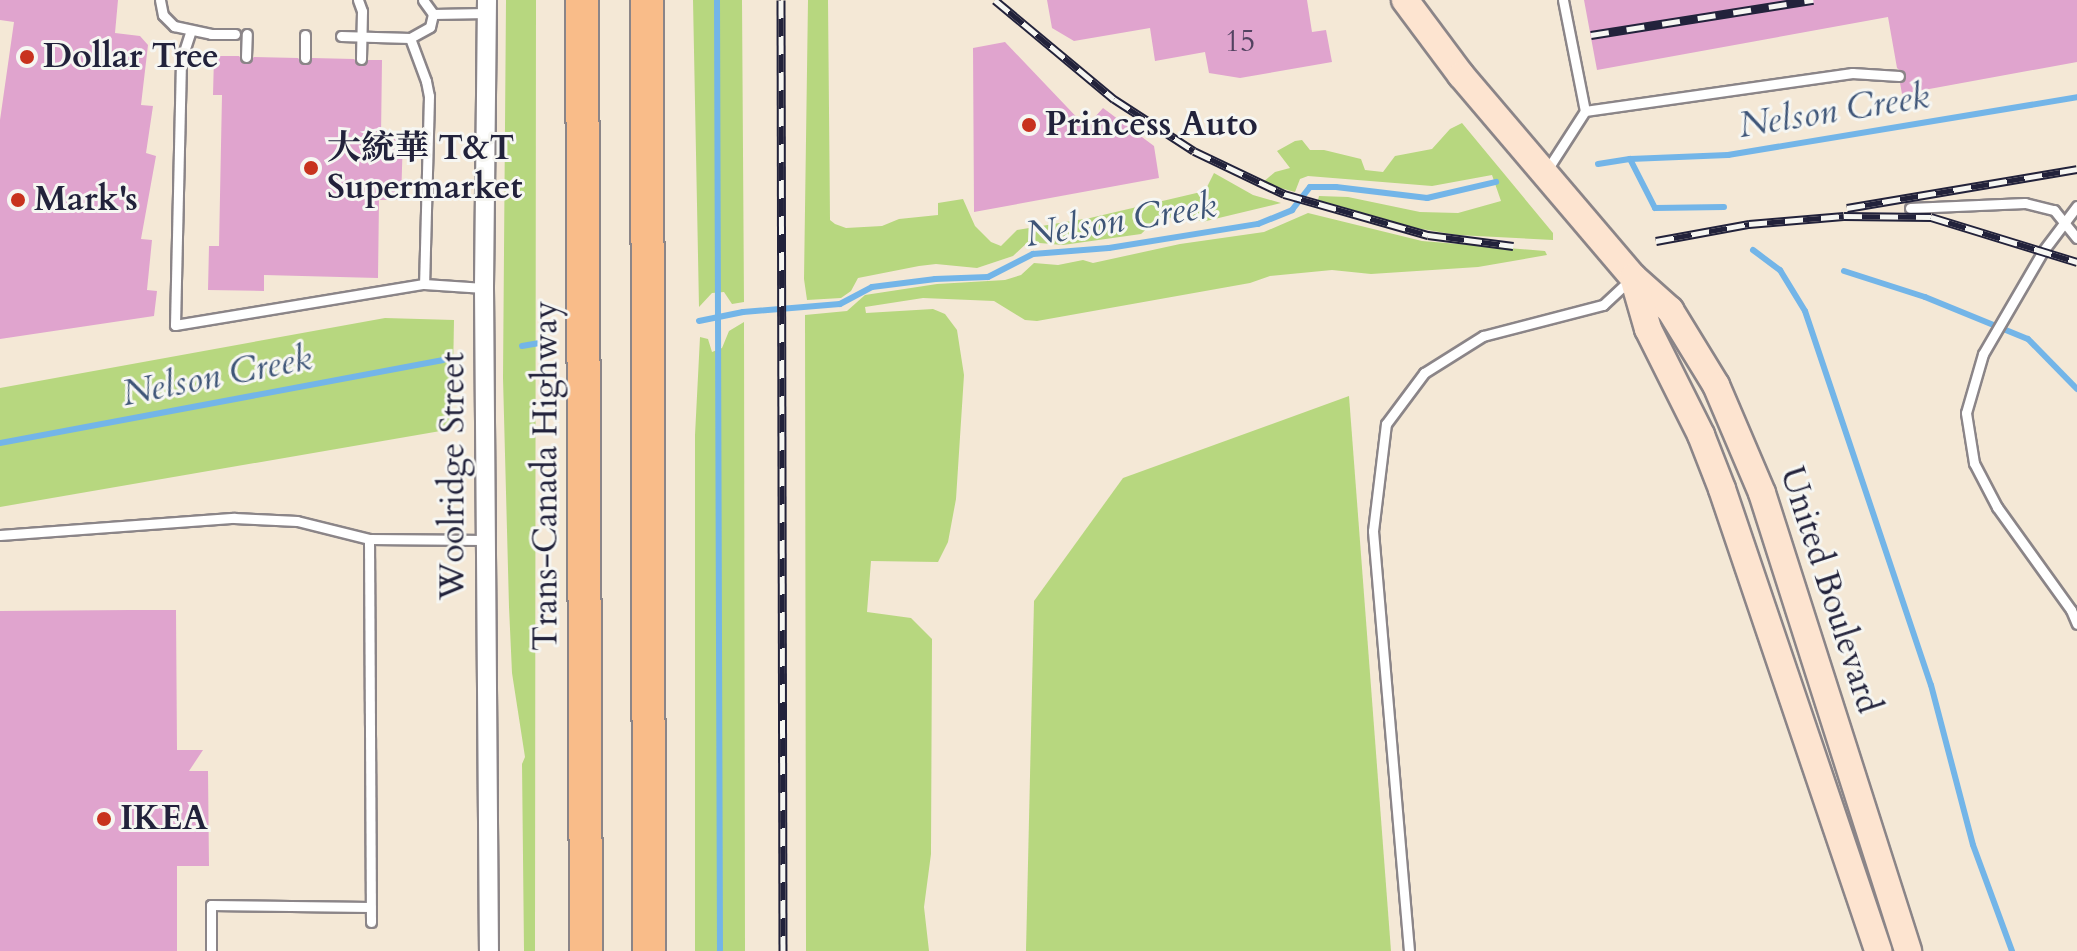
<!DOCTYPE html>
<html>
<head>
<meta charset="utf-8">
<style>
	body { margin:0 }
	#map { position:relative; width:2077px; height:951px; overflow:hidden; background:#f4e8d6; font-family:Cardo,"Noto Serif SC",serif }
	div>[style] { position:absolute }
	.green>* { inset:0; background:#b7d77f }
	.stream>* { height:6px; margin:-3px; padding:0 3px; transform-origin:3px; border-radius:3px; background:#73b5e8 }
	.building>* { inset:0; background:#e0a4ce }
	.roads { filter:drop-shadow(2px 0 #8b8588) drop-shadow(-2px 0 #8b8588) drop-shadow(0 2px #8b8588) drop-shadow(0 -2px #8b8588) }
	.lane>* { height:9px; margin:-4.5px; padding:0 4.5px; transform-origin:4.5px; border-radius:4.5px; background:#fff }
	.street>* { height:18px; margin:-9px; padding:0 9px; transform-origin:9px; border-radius:9px; background:#fff }
	.secondary>* { height:26px; margin:-13px; padding:0 13px; transform-origin:13px; border-radius:13px; background:#fde4d0 }
	.highway>* { height:32px; margin:-16px; padding:0 16px; transform-origin:16px; border-radius:16px; background:#f9bc89 }
	.rail>* { height:9px; margin-top:-4.5px; transform-origin:0; background:repeating-linear-gradient(90deg,#f6f6f2 0 18px,#22223b 0 36px); box-sizing:border-box; border-block:2px solid #22223b }
	.dots>* { width:22px; height:22px; translate:-50% -50%; box-sizing:border-box; border:4px solid #f6f6f2; border-radius:50% }
	span { translate:-50% -50%; white-space:nowrap; text-align:center; line-height:1.15; -webkit-text-stroke:6px #f6f6f2; paint-order:stroke }
	.number-label { font-size:30px; color:#524260 }
	.number-label span { -webkit-text-stroke-width:0 }
	.poi-label { font-size:34px; color:#22223b; font-weight:700 }
	.left { translate:0 -50%; text-align:left }
	.street-label { font-size:34px; color:#22223b }
	.water-label { font-size:36px; color:#3e5578; font-style:italic }
</style>
</head>
<body>
<div id="map">
	<div class="green">
		<div style="clip-path:polygon(506px 0,536px 0,535px 951px,524px 951px,522px 764px,525px 757px,512px 673px,509px 607px,503px 378px)"></div>
		<div style="clip-path:polygon(693px 0,742px 0,744px 302px,732px 304px,724px 292px,712px 293px,699px 307px)"></div>
		<div style="clip-path:polygon(808px 0,828px 0,830px 220px,835px 224px,846px 228px,882px 226px,899px 219px,938px 215px,938px 203px,963px 199px,975px 226px,991px 242px,1001px 246px,1017px 230px,1090px 218px,1205px 191px,1214px 173px,1253px 195px,1281px 203px,1202px 222px,1185px 214px,1154px 222px,1141px 234px,1063px 245px,1028px 242px,1013px 256px,977px 268px,936px 264px,919px 266px,858px 278px,851px 291px,841px 298px,807px 300px,804px 279px)"></div>
		<div style="clip-path:polygon(1462px 123px,1553px 233px,1553px 240px,1457px 235px,1416px 228px,1318px 200px,1319px 196px,1348px 197px,1420px 212px,1458px 213px,1501px 201px,1492px 175px,1432px 186px,1308px 176px,1300px 179px,1295px 192px,1262px 183px,1275px 172px,1290px 168px,1277px 151px,1295px 141px,1302px 140px,1310px 150px,1324px 150px,1361px 159px,1365px 170px,1383px 172px,1395px 156px,1432px 149px,1450px 129px)"></div>
		<div style="clip-path:polygon(1308px 213px,1422px 241px,1545px 251px,1547px 255px,1478px 267px,1371px 274px,1332px 270px,1270px 276px,1250px 283px,1037px 321px,1025px 320px,994px 301px,923px 298px,865px 307px,866px 313px,933px 309px,945px 314px,957px 330px,964px 375px,956px 499px,948px 542px,938px 562px,871px 561px,867px 612px,911px 618px,932px 639px,931px 854px,924px 907px,929px 951px,806px 951px,805px 315px,847px 311px,865px 295px,937px 284px,1005px 280px,1021px 275px,1034px 263px,1058px 265px,1083px 260px,1093px 263px,1180px 244px,1264px 232px)"></div>
		<div style="clip-path:polygon(385px 318px,454px 320px,452px 429px,0 507px,0 388px)"></div>
		<div style="clip-path:polygon(744px 322px,745px 951px,695px 951px,695px 435px,700px 337px,708px 339px,712px 352px,722px 348px,729px 331px)"></div>
		<div style="clip-path:polygon(1349px 396px,1391px 951px,1026px 951px,1034px 601px,1123px 478px)"></div>
	</div>
	<div class="stream">
		<div style="left:717px;top:0;width:951px;rotate:89.82deg"></div>
		<div style="left:1630px;top:159px;width:55px;rotate:63deg"></div>
		<div style="left:1655px;top:208px;width:69px;rotate:-0.8deg"></div>
		<div style="left:1598px;top:164px;width:32px;rotate:-9deg"></div>
		<div style="left:1630px;top:159px;width:98px;rotate:-2.3deg"></div>
		<div style="left:1728px;top:155px;width:354px;rotate:-9.4deg"></div>
		<div style="left:1753px;top:250px;width:34px;rotate:37deg"></div>
		<div style="left:1780px;top:270px;width:48px;rotate:58.6deg"></div>
		<div style="left:1805px;top:311px;width:395px;rotate:71.4deg"></div>
		<div style="left:1931px;top:685px;width:165px;rotate:75.3deg"></div>
		<div style="left:1973px;top:845px;width:113px;rotate:69.8deg"></div>
		<div style="left:1844px;top:271px;width:85px;rotate:17.8deg"></div>
		<div style="left:1925px;top:297px;width:111px;rotate:22.2deg"></div>
		<div style="left:2028px;top:339px;width:70px;rotate:45.6deg"></div>
		<div style="left:699px;top:321px;width:45px;rotate:-11.6deg"></div>
		<div style="left:743px;top:312px;width:97px;rotate:-4.7deg"></div>
		<div style="left:840px;top:304px;width:36px;rotate:-28deg"></div>
		<div style="left:872px;top:287px;width:64px;rotate:-7.2deg"></div>
		<div style="left:935px;top:279px;width:53px;rotate:-2.2deg"></div>
		<div style="left:988px;top:277px;width:51px;rotate:-27.1deg"></div>
		<div style="left:1033px;top:254px;width:76px;rotate:-4.5deg"></div>
		<div style="left:1109px;top:248px;width:151px;rotate:-9.2deg"></div>
		<div style="left:1258px;top:224px;width:37px;rotate:-22deg"></div>
		<div style="left:1292px;top:210px;width:29px;rotate:-52deg"></div>
		<div style="left:1310px;top:187px;width:26px"></div>
		<div style="left:1336px;top:187px;width:92px;rotate:6.9deg"></div>
		<div style="left:1427px;top:198px;width:71px;rotate:-13.1deg"></div>
		<div style="left:522px;top:346px;width:22px;rotate:-10deg"></div>
		<div style="left:0;top:443px;width:451px;rotate:-10.6deg"></div>
	</div>
	<div class="building">
		<div style="clip-path:polygon(0 0,118px 0,115px 33px,140px 36px,148px 45px,141px 105px,153px 106px,146px 153px,156px 156px,141px 239px,152px 240px,147px 290px,157px 291px,154px 316px,0 339px,0 120px,14px 22px,0 20px)"></div>
		<div style="clip-path:polygon(1047px 0,1307px 0,1312px 32px,1326px 30px,1332px 62px,1240px 78px,1209px 73px,1205px 52px,1155px 61px,1150px 28px,1074px 41px,1052px 28px)"></div>
		<div style="clip-path:polygon(1584px 0,2077px 0,2077px 62px,1902px 94px,1900px 83px,1906px 76px,1897px 68px,1888px 17px,1597px 70px)"></div>
		<div style="clip-path:polygon(1005px 42px,1086px 127px,1103px 108px,1154px 146px,1159px 178px,974px 212px,973px 48px)"></div>
		<div style="clip-path:polygon(214px 56px,239px 56px,246px 64px,254px 57px,298px 58px,304px 65px,312px 58px,354px 59px,362px 66px,368px 60px,382px 60px,381px 137px,403px 137px,401px 200px,379px 200px,378px 278px,264px 275px,264px 291px,208px 290px,209px 246px,219px 246px,222px 95px,213px 95px)"></div>
		<div style="clip-path:polygon(130px 610px,176px 610px,177px 750px,203px 750px,189px 771px,208px 771px,209px 866px,177px 866px,177px 951px,0 951px,0 611px)"></div>
	</div>
	<div class="roads">
		<div class="lane">
			<div style="left:160px;top:0;width:15px;rotate:79deg"></div>
			<div style="left:163px;top:15px;width:16px;rotate:45deg"></div>
			<div style="left:174px;top:26px;width:38px;rotate:12deg"></div>
			<div style="left:211px;top:34px;width:24px"></div>
			<div style="left:358px;top:0;width:12px;rotate:70deg"></div>
			<div style="left:362px;top:11px;width:48px;rotate:91.2deg"></div>
			<div style="left:423px;top:0;width:17px;rotate:54deg"></div>
			<div style="left:433px;top:14px;width:13px;rotate:103deg"></div>
			<div style="left:430px;top:27px;width:23px;rotate:151deg"></div>
			<div style="left:410px;top:38px;width:46px;rotate:69.6deg"></div>
			<div style="left:426px;top:81px;width:15px;rotate:79deg"></div>
			<div style="left:429px;top:96px;width:188px;rotate:91.5deg"></div>
			<div style="left:1563px;top:0;width:113px;rotate:78.8deg"></div>
			<div style="left:433px;top:14px;width:54px;rotate:-1.1deg"></div>
			<div style="left:191px;top:30px;width:33px;rotate:108deg"></div>
			<div style="left:181px;top:61px;width:264px;rotate:91.3deg"></div>
			<div style="left:175px;top:325px;width:252px;rotate:-9.4deg"></div>
			<div style="left:424px;top:284px;width:60px;rotate:3.8deg"></div>
			<div style="left:341px;top:36px;width:69px;rotate:1.7deg"></div>
			<div style="left:246px;top:57px;width:23px;rotate:-88deg"></div>
			<div style="left:305px;top:58px;width:23px;rotate:-90deg"></div>
			<div style="left:1547px;top:170px;width:70px;rotate:-57.2deg"></div>
			<div style="left:1585px;top:111px;width:270px;rotate:-8.1deg"></div>
			<div style="left:1852px;top:73px;width:47px;rotate:3.7deg"></div>
			<div style="left:2077px;top:206px;width:56px;rotate:127.1deg"></div>
			<div style="left:2043px;top:251px;width:119px;rotate:120.2deg"></div>
			<div style="left:1983px;top:354px;width:61px;rotate:106.1deg"></div>
			<div style="left:1966px;top:413px;width:51px;rotate:80.9deg"></div>
			<div style="left:1974px;top:463px;width:50px;rotate:62.4deg"></div>
			<div style="left:1997px;top:507px;width:127px;rotate:54.3deg"></div>
			<div style="left:2071px;top:610px;width:15px;rotate:67deg"></div>
			<div style="left:1910px;top:208px;width:115px;rotate:-2.5deg"></div>
			<div style="left:2025px;top:203px;width:30px;rotate:14deg"></div>
			<div style="left:2054px;top:210px;width:36px;rotate:51deg"></div>
			<div style="left:0;top:535px;width:235px;rotate:-4.2deg"></div>
			<div style="left:234px;top:518px;width:63px;rotate:2.7deg"></div>
			<div style="left:297px;top:521px;width:74px;rotate:14deg"></div>
			<div style="left:369px;top:539px;width:116px;rotate:0.5deg"></div>
			<div style="left:369px;top:539px;width:383px;rotate:89.7deg"></div>
			<div style="left:211px;top:951px;width:46px;rotate:-90deg"></div>
			<div style="left:211px;top:905px;width:159px;rotate:0.7deg"></div>
			<div style="left:1409px;top:951px;width:422px;rotate:-94.9deg"></div>
			<div style="left:1373px;top:531px;width:108px;rotate:-83.1deg"></div>
			<div style="left:1386px;top:424px;width:64px;rotate:-53.3deg"></div>
			<div style="left:1424px;top:373px;width:70px;rotate:-32.1deg"></div>
			<div style="left:1483px;top:336px;width:124px;rotate:-14.5deg"></div>
			<div style="left:1603px;top:305px;width:37px;rotate:-43deg"></div>
		</div>
		<div class="street">
			<div style="left:487px;top:0;width:288px;rotate:90.6deg"></div>
			<div style="left:484px;top:288px;width:663px;rotate:89.57deg"></div>
		</div>
		<div class="secondary">
			<div style="left:1405px;top:0;width:94px;rotate:53.3deg"></div>
			<div style="left:1461px;top:75px;width:265px;rotate:49.6deg"></div>
			<div style="left:1633px;top:277px;width:50px;rotate:41.7deg"></div>
			<div style="left:1670px;top:310px;width:88px;rotate:58.5deg"></div>
			<div style="left:1716px;top:385px;width:117px;rotate:66.9deg"></div>
			<div style="left:1762px;top:493px;width:481px;rotate:72.3deg"></div>
			<div style="left:1633px;top:277px;width:54px;rotate:73.9deg"></div>
			<div style="left:1648px;top:329px;width:119px;rotate:63.4deg"></div>
			<div style="left:1701px;top:435px;width:58px;rotate:68.7deg"></div>
			<div style="left:1722px;top:489px;width:488px;rotate:71.3deg"></div>
		</div>
		<div class="highway">
			<div style="left:582px;top:0;width:951px;rotate:89.76deg"></div>
			<div style="left:647px;top:0;width:951px;rotate:89.88deg"></div>
		</div>
	</div>
	<div class="rail">
		<div style="left:781px;top:0;width:951px;rotate:89.88deg"></div>
		<div style="left:995px;top:0;width:155px;rotate:39.8deg"></div>
		<div style="left:1114px;top:99px;width:95px;rotate:33deg"></div>
		<div style="left:1194px;top:151px;width:100px;rotate:25.5deg"></div>
		<div style="left:1284px;top:194px;width:150px;rotate:15.9deg"></div>
		<div style="left:1428px;top:235px;width:86px;rotate:7.4deg"></div>
		<div style="left:1591px;top:35px;width:225px;rotate:-9deg"></div>
		<div style="left:1847px;top:208px;width:233px;rotate:-9.6deg"></div>
		<div style="left:1656px;top:241px;width:95px;rotate:-10.4deg"></div>
		<div style="left:1749px;top:224px;width:95px;rotate:-4.8deg"></div>
		<div style="left:1844px;top:216px;width:87px;rotate:0.7deg"></div>
		<div style="left:1931px;top:217px;width:153px;rotate:17.1deg"></div>
	</div>
	<div class="dots">
		<div style="left:27px;top:57px;background:#c8321e"></div>
		<div style="left:1029px;top:125px;background:#c8321e"></div>
		<div style="left:311px;top:168px;background:#c8321e"></div>
		<div style="left:18px;top:200px;background:#c8321e"></div>
		<div style="left:104px;top:819px;background:#c8321e"></div>
	</div>
	<div class="number-label">
		<span style="left:1240px;top:42px">15</span>
	</div>
	<div class="poi-label">
		<span class="left" style="left:43px;top:57px">Dollar Tree</span>
		<span class="left" style="left:1045px;top:125px">Princess Auto</span>
		<span class="left" style="left:327px;top:168px">大統華 T&amp;T<br>Supermarket</span>
		<span class="left" style="left:34px;top:200px">Mark's</span>
		<span class="left" style="left:120px;top:819px">IKEA</span>
	</div>
	<div class="street-label">
		<span style="left:453px;top:476px;rotate:-90deg">Woolridge Street</span>
		<span style="left:546px;top:476px;rotate:-90deg">Trans-Canada Highway</span>
		<span style="left:1830px;top:590px;rotate:72deg">United Boulevard</span>
	</div>
	<div class="water-label">
		<span style="left:1834px;top:111px;rotate:-9deg">Nelson Creek</span>
		<span style="left:1121px;top:220px;rotate:-9deg">Nelson Creek</span>
		<span style="left:217px;top:376px;rotate:-11deg">Nelson Creek</span>
	</div>
</div>
</body>
</html>
